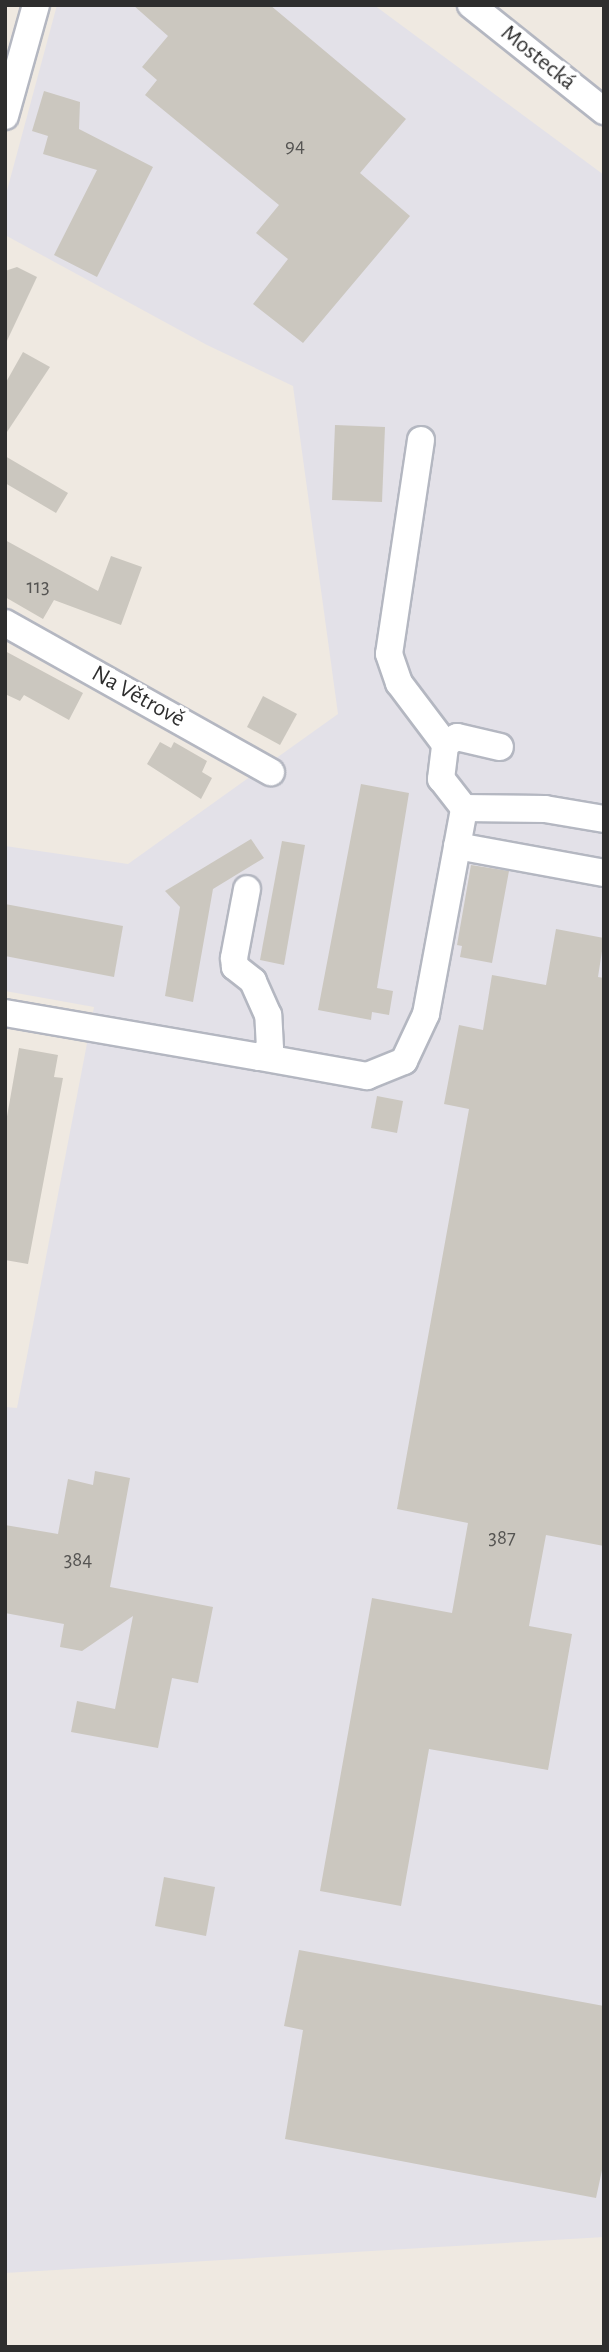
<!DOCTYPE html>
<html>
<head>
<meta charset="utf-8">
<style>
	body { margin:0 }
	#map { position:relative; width:609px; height:2352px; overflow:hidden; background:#efe9e1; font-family:"Alegreya Sans",sans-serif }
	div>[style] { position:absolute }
	.industrial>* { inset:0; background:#e3e1e8 }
	.building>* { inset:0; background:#cbc7bf }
	.roads { filter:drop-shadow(2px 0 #b4b7c1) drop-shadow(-2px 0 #b4b7c1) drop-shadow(0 2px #b4b7c1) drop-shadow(0 -2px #b4b7c1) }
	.minor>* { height:26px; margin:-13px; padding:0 13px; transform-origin:13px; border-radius:13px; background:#fff }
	span { translate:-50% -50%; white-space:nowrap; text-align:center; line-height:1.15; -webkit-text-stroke:7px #fff; paint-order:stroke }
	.number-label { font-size:21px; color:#555452 }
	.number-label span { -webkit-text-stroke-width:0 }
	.street-label { font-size:24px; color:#2e2e2e }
	.frame { position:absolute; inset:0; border:7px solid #2e2e2e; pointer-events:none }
</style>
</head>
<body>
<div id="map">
	<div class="industrial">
		<div style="clip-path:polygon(57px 5px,374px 5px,604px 175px,604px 2237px,5px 2273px,5px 1407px,17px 1408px,94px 1007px,5px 991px,5px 846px,128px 864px,338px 714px,293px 386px,207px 345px,5px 235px,5px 198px)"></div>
	</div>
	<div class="building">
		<div style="clip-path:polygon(133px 5px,270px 5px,406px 119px,360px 173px,410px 216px,303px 343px,253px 304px,288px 259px,256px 233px,279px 205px,145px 95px,157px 80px,142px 67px,168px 36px)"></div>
		<div style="clip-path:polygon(44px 91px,80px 102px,79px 129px,153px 167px,97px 277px,54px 255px,97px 170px,43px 154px,48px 136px,32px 131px)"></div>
		<div style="clip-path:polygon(17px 267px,37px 277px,5px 345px,5px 271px)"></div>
		<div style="clip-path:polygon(23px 352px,50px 367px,5px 435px,5px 384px)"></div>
		<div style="clip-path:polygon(335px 425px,385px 427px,382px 502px,332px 500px)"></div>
		<div style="clip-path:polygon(5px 456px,68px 493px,56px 513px,5px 483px)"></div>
		<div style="clip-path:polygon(5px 540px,98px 591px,111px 556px,142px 567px,121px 625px,54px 600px,43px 619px,5px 597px)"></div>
		<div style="clip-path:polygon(5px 651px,83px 693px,69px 720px,24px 695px,20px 701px,5px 694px)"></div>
		<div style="clip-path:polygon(263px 696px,297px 714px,280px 745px,247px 727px)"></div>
		<div style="clip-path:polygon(160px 742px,171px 748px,174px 742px,207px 761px,202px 772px,212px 778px,201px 799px,147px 764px)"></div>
		<div style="clip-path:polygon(361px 784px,409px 793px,377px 988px,393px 991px,389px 1015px,372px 1012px,371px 1020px,318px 1010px)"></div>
		<div style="clip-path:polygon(251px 839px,264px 858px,213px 889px,193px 1002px,165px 996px,180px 907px,165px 891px)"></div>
		<div style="clip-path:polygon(282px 841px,305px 845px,284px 965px,260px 960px)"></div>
		<div style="clip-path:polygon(471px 865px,509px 871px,492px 963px,460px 957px,462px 946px,457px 945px)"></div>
		<div style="clip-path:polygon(5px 904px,123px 926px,114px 977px,5px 956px)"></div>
		<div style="clip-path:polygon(556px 929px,604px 938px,598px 977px,604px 978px,604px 1546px,546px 1535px,529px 1626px,572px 1634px,548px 1770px,429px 1749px,401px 1906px,320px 1891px,372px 1598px,452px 1613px,468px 1523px,397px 1509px,469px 1109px,444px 1104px,459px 1025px,483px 1030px,492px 975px,546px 985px)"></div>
		<div style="clip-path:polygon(19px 1048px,58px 1055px,54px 1077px,63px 1078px,28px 1264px,5px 1260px,5px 1128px)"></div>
		<div style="clip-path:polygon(377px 1096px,403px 1101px,397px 1133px,371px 1128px)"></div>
		<div style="clip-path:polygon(95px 1471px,130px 1478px,110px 1587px,213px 1607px,198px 1683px,172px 1678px,158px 1748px,71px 1732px,77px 1701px,115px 1709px,133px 1616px,82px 1651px,60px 1647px,64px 1624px,5px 1613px,5px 1525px,58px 1534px,68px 1479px,93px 1485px)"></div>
		<div style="clip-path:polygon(164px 1877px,215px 1887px,206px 1936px,155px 1926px)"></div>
		<div style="clip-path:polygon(299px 1950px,604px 2006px,604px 2161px,596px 2198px,285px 2139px,303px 2030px,284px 2026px)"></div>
	</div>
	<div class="roads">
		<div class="minor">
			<div style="left:471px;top:5px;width:170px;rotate:38.6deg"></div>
			<div style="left:5px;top:116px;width:115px;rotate:-74.4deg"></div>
			<div style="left:421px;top:440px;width:216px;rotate:98.5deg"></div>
			<div style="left:389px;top:654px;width:31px;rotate:71deg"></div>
			<div style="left:399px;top:683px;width:76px;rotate:53deg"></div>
			<div style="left:5px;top:623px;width:305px;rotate:29.3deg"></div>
			<div style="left:464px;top:808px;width:81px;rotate:0.7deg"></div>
			<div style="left:545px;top:809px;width:60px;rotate:9.6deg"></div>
			<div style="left:457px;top:846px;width:149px;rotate:10.4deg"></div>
			<div style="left:5px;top:1013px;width:259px;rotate:9.8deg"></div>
			<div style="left:260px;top:1057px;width:13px;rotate:-42deg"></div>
			<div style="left:270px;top:1048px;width:33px;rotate:-93deg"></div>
			<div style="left:268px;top:1015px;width:37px;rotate:-114deg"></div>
			<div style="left:253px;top:981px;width:23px;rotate:-142deg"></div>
			<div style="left:235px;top:967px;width:9px;rotate:-96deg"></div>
			<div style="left:234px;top:958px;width:70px;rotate:-79.3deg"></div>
			<div style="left:260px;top:1057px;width:109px;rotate:10.1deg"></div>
			<div style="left:367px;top:1076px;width:40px;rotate:-22deg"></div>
			<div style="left:404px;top:1061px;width:52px;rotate:-64.9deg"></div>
			<div style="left:426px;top:1014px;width:209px;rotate:-79.5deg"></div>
			<div style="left:464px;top:808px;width:37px;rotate:-128deg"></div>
			<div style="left:441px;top:779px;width:35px;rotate:-83deg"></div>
			<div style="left:445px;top:744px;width:14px;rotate:-30deg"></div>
			<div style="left:457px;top:737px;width:44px;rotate:13.1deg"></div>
		</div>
	</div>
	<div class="number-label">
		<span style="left:295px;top:146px">94</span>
		<span style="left:38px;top:587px">113</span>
		<span style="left:502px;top:1538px">387</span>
		<span style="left:78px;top:1560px">384</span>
	</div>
	<div class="street-label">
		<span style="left:538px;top:58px;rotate:39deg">Mostecká</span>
		<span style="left:138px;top:697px;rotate:29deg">Na Větrově</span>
	</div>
	<div class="frame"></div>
</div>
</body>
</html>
